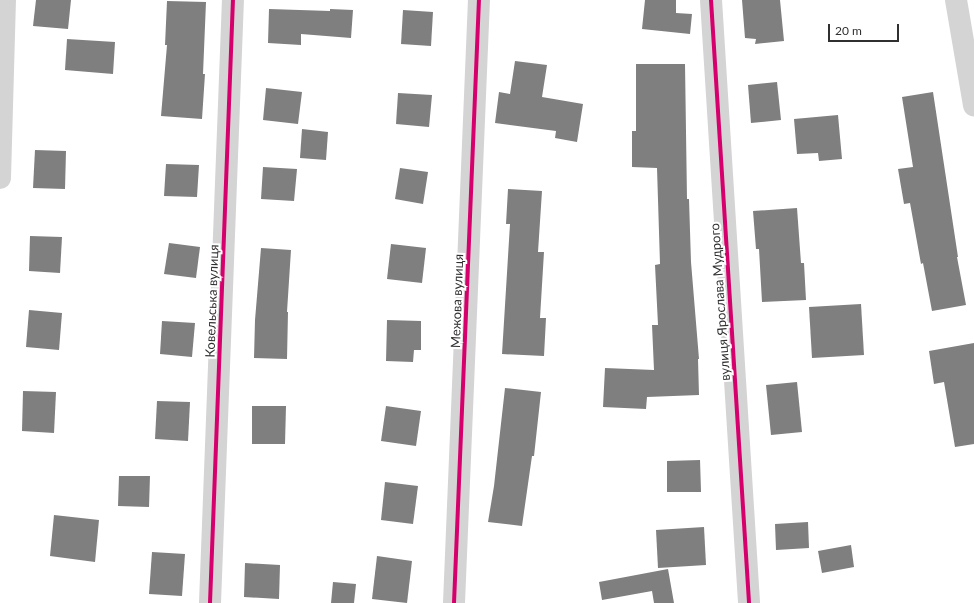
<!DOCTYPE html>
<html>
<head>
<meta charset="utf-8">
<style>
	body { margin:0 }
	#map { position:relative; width:974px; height:603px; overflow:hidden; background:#fff; font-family:Lato,sans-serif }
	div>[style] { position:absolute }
	.building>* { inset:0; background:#7f7f7f }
	.minor>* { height:22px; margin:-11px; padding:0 11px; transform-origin:11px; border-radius:11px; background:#d4d4d4 }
	.cycleway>* { height:4px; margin:-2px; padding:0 2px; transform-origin:2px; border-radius:2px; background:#d6006c }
	span { translate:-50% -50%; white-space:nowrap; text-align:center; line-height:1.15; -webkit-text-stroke:4px #fff; paint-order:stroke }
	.street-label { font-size:13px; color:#303030 }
	.scale { position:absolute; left:828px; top:24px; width:71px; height:18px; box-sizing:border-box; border:2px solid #303030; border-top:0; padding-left:5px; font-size:12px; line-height:14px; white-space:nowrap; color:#303030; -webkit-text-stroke:3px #fff; paint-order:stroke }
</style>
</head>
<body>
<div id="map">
	<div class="building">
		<div style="clip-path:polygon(36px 0,71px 0,68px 29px,33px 26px)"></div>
		<div style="clip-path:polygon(645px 0,676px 0,676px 13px,692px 14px,690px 34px,642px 29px)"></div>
		<div style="clip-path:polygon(742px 0,780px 0,784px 41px,755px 44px,756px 39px,745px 38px)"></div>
		<div style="clip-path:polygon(167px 1px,206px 2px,203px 74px,205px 74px,202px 119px,161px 116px,167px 45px,165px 45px)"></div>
		<div style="clip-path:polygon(269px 9px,330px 11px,330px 9px,353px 10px,351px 38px,301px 34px,301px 45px,268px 43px)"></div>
		<div style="clip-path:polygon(403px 10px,433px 12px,431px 46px,401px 44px)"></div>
		<div style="clip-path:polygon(67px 39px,115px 42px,113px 74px,65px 70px)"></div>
		<div style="clip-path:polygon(515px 61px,547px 65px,542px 97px,583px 104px,577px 142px,555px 138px,556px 131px,495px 123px,499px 92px,510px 94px)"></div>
		<div style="clip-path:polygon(636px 64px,685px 64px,687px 199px,689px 199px,691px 262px,699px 359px,698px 359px,699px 395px,647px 397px,646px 409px,603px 407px,605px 368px,654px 370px,652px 325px,658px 325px,655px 265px,660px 264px,657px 168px,632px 167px,632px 131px,636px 131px)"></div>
		<div style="clip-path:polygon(777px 82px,781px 120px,751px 123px,748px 85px)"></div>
		<div style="clip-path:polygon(266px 88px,302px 92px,298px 124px,263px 120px)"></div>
		<div style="clip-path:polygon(933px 92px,958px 257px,957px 257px,966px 305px,932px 311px,923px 263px,921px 264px,910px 203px,904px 204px,898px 169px,913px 167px,902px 97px)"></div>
		<div style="clip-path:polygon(398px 93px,432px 95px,429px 127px,396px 124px)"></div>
		<div style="clip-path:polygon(838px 115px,842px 159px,819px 161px,818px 153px,797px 154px,794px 119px)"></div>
		<div style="clip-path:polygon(302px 129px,328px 132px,326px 160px,300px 158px)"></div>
		<div style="clip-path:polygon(35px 150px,66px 151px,65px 189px,33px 188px)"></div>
		<div style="clip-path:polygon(166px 164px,199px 165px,197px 197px,164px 196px)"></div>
		<div style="clip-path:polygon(263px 167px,297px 169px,294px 201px,261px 199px)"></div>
		<div style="clip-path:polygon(400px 168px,428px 172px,423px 204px,395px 199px)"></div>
		<div style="clip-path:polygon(508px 189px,542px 191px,538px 252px,544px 252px,540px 318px,546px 318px,544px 356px,502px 354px,510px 224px,506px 224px)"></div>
		<div style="clip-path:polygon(797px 208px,801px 263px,804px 263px,806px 300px,762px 302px,759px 249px,756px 249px,753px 211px)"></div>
		<div style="clip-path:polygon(30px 236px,62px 237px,60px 273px,29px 271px)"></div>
		<div style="clip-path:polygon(169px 243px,200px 247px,196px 278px,164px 274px)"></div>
		<div style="clip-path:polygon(391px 244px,426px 248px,422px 283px,387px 279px)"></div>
		<div style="clip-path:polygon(261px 248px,291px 250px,287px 312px,288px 312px,287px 359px,254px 358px,255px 320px)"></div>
		<div style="clip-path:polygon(861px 304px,864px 355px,812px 358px,809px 307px)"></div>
		<div style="clip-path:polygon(29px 310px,62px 313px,59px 350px,26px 347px)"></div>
		<div style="clip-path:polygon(387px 320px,421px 321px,421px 350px,414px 350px,413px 362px,386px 361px)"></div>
		<div style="clip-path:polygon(162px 321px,195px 323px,192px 357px,160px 354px)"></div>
		<div style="clip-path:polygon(974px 343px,974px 444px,955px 447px,944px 382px,934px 384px,929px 351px)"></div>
		<div style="clip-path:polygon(797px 382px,802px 432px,771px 435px,766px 385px)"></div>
		<div style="clip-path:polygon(505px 388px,541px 392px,534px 456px,532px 456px,522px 526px,488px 522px,494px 486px)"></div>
		<div style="clip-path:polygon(23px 391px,56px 392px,54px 433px,22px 431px)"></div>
		<div style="clip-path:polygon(157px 401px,190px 402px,188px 441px,155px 439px)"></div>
		<div style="clip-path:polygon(252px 406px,286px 406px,285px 444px,252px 444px)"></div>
		<div style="clip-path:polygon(386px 406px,421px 411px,416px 446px,381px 441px)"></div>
		<div style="clip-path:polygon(700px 460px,701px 492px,667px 492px,667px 461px)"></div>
		<div style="clip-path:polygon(119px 476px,150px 476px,149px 507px,118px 506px)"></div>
		<div style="clip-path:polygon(385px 482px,418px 486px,413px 524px,381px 520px)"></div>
		<div style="clip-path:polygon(54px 515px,99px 520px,95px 562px,50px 556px)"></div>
		<div style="clip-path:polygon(808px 522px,809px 548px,776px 550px,775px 524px)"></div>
		<div style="clip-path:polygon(704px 527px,706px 565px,658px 568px,656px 530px)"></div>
		<div style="clip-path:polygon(851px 545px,854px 567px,822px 573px,818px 551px)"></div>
		<div style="clip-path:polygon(152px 552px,185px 554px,182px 596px,149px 594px)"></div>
		<div style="clip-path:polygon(377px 556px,412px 561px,407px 603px,372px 599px)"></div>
		<div style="clip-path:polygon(245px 563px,280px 565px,279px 599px,244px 597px)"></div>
		<div style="clip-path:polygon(668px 569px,674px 603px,654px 603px,652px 591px,602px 600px,599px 582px)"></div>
		<div style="clip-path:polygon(333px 582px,356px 584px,354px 603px,331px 603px)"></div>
	</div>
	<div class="minor">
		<div style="left:711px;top:0;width:604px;rotate:86.39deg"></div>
		<div style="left:956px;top:0;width:107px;rotate:80.3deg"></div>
		<div style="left:0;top:178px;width:178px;rotate:-88.4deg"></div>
		<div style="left:210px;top:603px;width:603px;rotate:-87.82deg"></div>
		<div style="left:454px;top:603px;width:604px;rotate:-87.63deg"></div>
	</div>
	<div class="cycleway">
		<div style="left:711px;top:0;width:604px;rotate:86.39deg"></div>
		<div style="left:210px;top:603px;width:603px;rotate:-87.82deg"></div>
		<div style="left:454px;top:603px;width:604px;rotate:-87.63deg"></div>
	</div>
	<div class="street-label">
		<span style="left:212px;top:301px;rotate:-88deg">Ковельська вулиця</span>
		<span style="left:457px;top:301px;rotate:-88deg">Межова вулиця</span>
		<span style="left:720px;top:302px;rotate:-94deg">вулиця Ярослава Мудрого</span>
	</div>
	<div class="scale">20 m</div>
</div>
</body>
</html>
